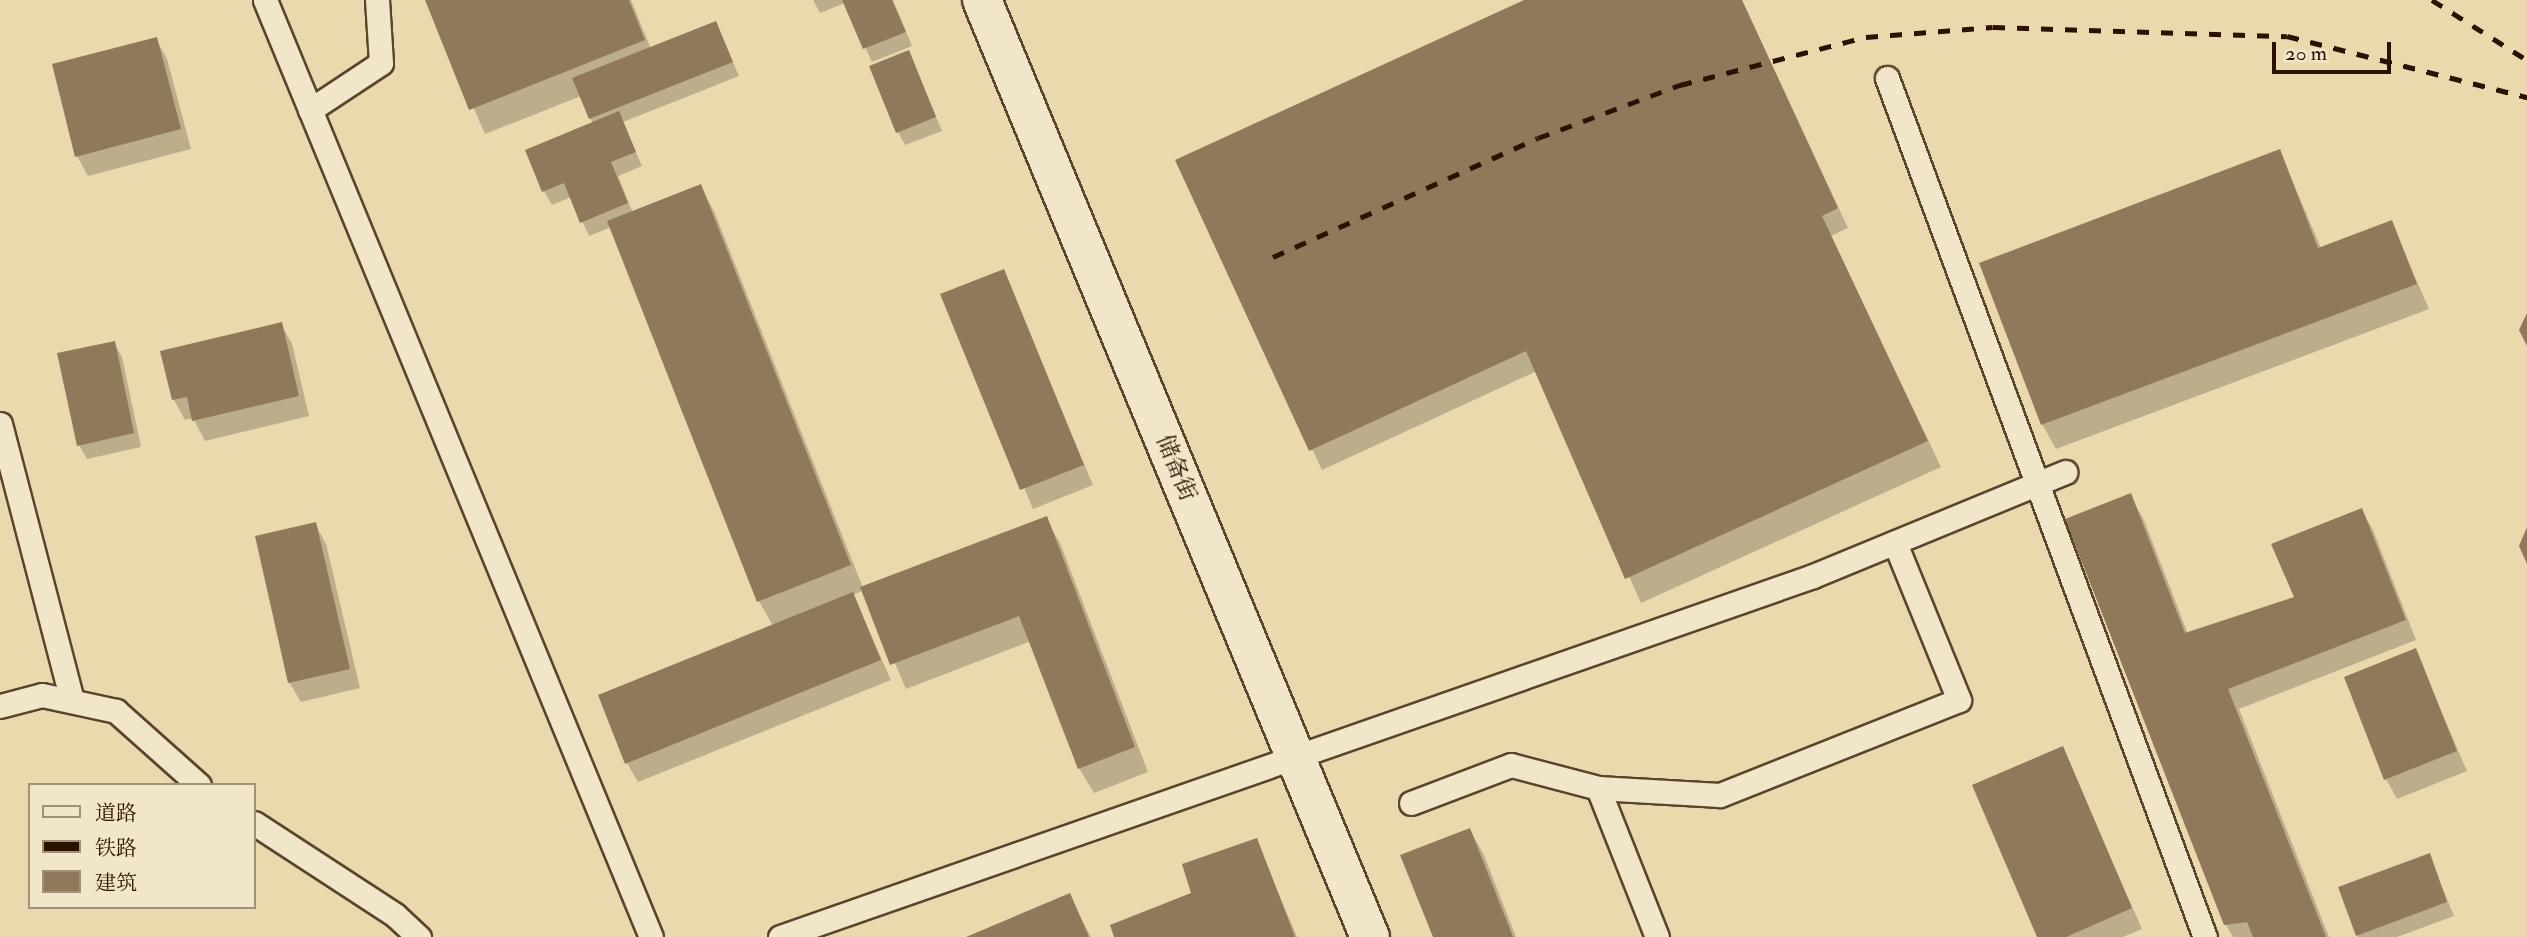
<!DOCTYPE html>
<html>
<head>
<meta charset="utf-8">
<style>
	body { margin:0 }
	#map { position:relative; width:2527px; height:937px; overflow:hidden; background:#ebd9ae; font-family:"IM FELL Double Pica","Noto Serif SC",serif }
	div>[style] { position:absolute }
	.shadow>* { inset:0; background:#0003 }
	.building>* { inset:0; background:#8f795a }
	.roads { filter:drop-shadow(2px 0 #5b442c) drop-shadow(-2px 0 #5b442c) drop-shadow(0 2px #5b442c) drop-shadow(0 -2px #5b442c) }
	.lane>* { height:23px; margin:-11.5px; padding:0 11.5px; transform-origin:11.5px; border-radius:11.5px; background:#f2e6ca }
	.secondary>* { height:38px; margin:-19px; padding:0 19px; transform-origin:19px; border-radius:19px; background:#f2e6ca }
	.rail>* { height:5px; margin-top:-2.5px; transform-origin:0; background:repeating-linear-gradient(90deg,#2b1200 0 12px,transparent 0 24px) }
	span { translate:-50% -50%; white-space:nowrap; text-align:center; line-height:1.15; -webkit-text-stroke:5px #f2e6ca; paint-order:stroke }
	.street-label { font-size:23px; color:#2b1200 }
	.legend { position:absolute; left:28px; top:783px; width:228px; height:126px; box-sizing:border-box; background:#f2e6ca; border:2px solid #a29179; margin:0; padding:9px 12px; list-style:none; font-size:21px; color:#2b1200 }
	.legend li { display:flex; align-items:center; gap:14px; height:35px }
	.legend b { width:35px; border:2px solid #a29179 }
	.scale { position:absolute; left:2272px; top:42px; width:119px; height:32px; box-sizing:border-box; border:4px solid #2b1200; border-top:0; padding-left:9px; font-size:21px; line-height:24px; white-space:nowrap; color:#2b1200; -webkit-text-stroke:5px #f2e6ca; paint-order:stroke }
</style>
</head>
<body>
<div id="map">
	<div class="shadow">
		<div style="clip-path:polygon(427px 0,631px 0,651px 49px,716px 23px,739px 76px,623px 122px,642px 166px,618px 176px,633px 213px,700px 186px,714px 211px,863px 588px,1046px 519px,1060px 543px,1148px 772px,1094px 793px,1079px 768px,1031px 641px,906px 689px,864px 590px,853px 595px,891px 680px,638px 782px,627px 763px,773px 626px,759px 601px,611px 227px,589px 236px,571px 197px,552px 205px,544px 191px,593px 124px,581px 96px,485px 134px)"></div>
		<div style="clip-path:polygon(813px 0,893px 0,912px 46px,872px 62px,845px 3px,820px 13px)"></div>
		<div style="clip-path:polygon(1528px 0,1742px 0,1848px 228px,1831px 236px,1941px 467px,1641px 603px,1537px 371px,1322px 470px,1178px 161px)"></div>
		<div style="clip-path:polygon(156px 39px,167px 59px,191px 149px,88px 176px,77px 156px)"></div>
		<div style="clip-path:polygon(909px 52px,942px 131px,905px 145px,898px 132px)"></div>
		<div style="clip-path:polygon(2280px 152px,2321px 248px,2391px 222px,2429px 309px,2056px 449px,2042px 424px)"></div>
		<div style="clip-path:polygon(1003px 271px,1093px 485px,1033px 509px,943px 295px)"></div>
		<div style="clip-path:polygon(281px 324px,292px 344px,309px 416px,205px 441px,193px 418px,185px 420px,174px 400px,163px 352px)"></div>
		<div style="clip-path:polygon(114px 343px,122px 357px,141px 447px,87px 459px,79px 445px)"></div>
		<div style="clip-path:polygon(2130px 496px,2144px 520px,2188px 634px,2296px 598px,2362px 511px,2373px 530px,2416px 640px,2239px 709px,2329px 937px,2233px 937px,2226px 925px)"></div>
		<div style="clip-path:polygon(315px 524px,326px 544px,360px 688px,301px 702px,289px 682px)"></div>
		<div style="clip-path:polygon(2415px 651px,2467px 771px,2397px 799px,2386px 779px)"></div>
		<div style="clip-path:polygon(2062px 748px,2142px 929px,2123px 937px,2039px 937px)"></div>
		<div style="clip-path:polygon(1470px 830px,1484px 855px,1516px 937px,1435px 937px)"></div>
		<div style="clip-path:polygon(1256px 840px,1297px 937px,1116px 937px,1193px 894px)"></div>
		<div style="clip-path:polygon(2429px 855px,2454px 916px,2397px 937px,2358px 937px,2340px 888px)"></div>
		<div style="clip-path:polygon(1069px 895px,1091px 937px,971px 937px)"></div>
	</div>
	<div class="building">
		<div style="clip-path:polygon(425px 0,629px 0,645px 40px,469px 110px)"></div>
		<div style="clip-path:polygon(842px 0,892px 0,906px 32px,863px 49px)"></div>
		<div style="clip-path:polygon(1524px 0,1742px 0,1838px 208px,1822px 216px,1928px 441px,1625px 579px,1526px 351px,1309px 451px,1175px 160px)"></div>
		<div style="clip-path:polygon(716px 21px,733px 62px,589px 119px,572px 78px)"></div>
		<div style="clip-path:polygon(157px 37px,181px 129px,75px 157px,52px 64px)"></div>
		<div style="clip-path:polygon(909px 50px,936px 117px,896px 133px,869px 66px)"></div>
		<div style="clip-path:polygon(619px 111px,636px 152px,611px 162px,628px 203px,580px 223px,564px 183px,542px 192px,525px 150px)"></div>
		<div style="clip-path:polygon(2280px 149px,2318px 248px,2392px 220px,2417px 284px,2041px 425px,1979px 263px)"></div>
		<div style="clip-path:polygon(701px 184px,851px 565px,757px 602px,607px 221px)"></div>
		<div style="clip-path:polygon(1004px 269px,1084px 465px,1020px 490px,940px 294px)"></div>
		<div style="clip-path:polygon(2527px 313px,2527px 346px,2519px 330px)"></div>
		<div style="clip-path:polygon(282px 322px,299px 396px,192px 421px,187px 397px,172px 400px,160px 351px)"></div>
		<div style="clip-path:polygon(115px 341px,134px 433px,77px 446px,57px 353px)"></div>
		<div style="clip-path:polygon(2131px 493px,2185px 633px,2294px 597px,2271px 544px,2362px 508px,2406px 620px,2228px 689px,2326px 937px,2253px 937px,2247px 922px,2224px 925px,2065px 519px)"></div>
		<div style="clip-path:polygon(1047px 516px,1135px 747px,1078px 769px,1019px 616px,890px 665px,860px 587px)"></div>
		<div style="clip-path:polygon(316px 522px,350px 669px,288px 683px,255px 536px)"></div>
		<div style="clip-path:polygon(2527px 527px,2527px 564px,2519px 546px)"></div>
		<div style="clip-path:polygon(853px 592px,881px 660px,625px 764px,598px 695px)"></div>
		<div style="clip-path:polygon(2416px 648px,2457px 751px,2384px 780px,2344px 677px)"></div>
		<div style="clip-path:polygon(2063px 746px,2132px 908px,2066px 937px,2037px 937px,1972px 785px)"></div>
		<div style="clip-path:polygon(1470px 828px,1513px 937px,1433px 937px,1400px 855px)"></div>
		<div style="clip-path:polygon(1257px 838px,1295px 937px,1114px 937px,1110px 925px,1191px 893px,1182px 864px)"></div>
		<div style="clip-path:polygon(2430px 853px,2447px 902px,2356px 936px,2338px 887px)"></div>
		<div style="clip-path:polygon(1070px 893px,1089px 937px,966px 937px)"></div>
	</div>
	<div class="roads">
		<div class="lane">
			<div style="left:265px;top:0;width:1013px;rotate:67.61deg"></div>
			<div style="left:1887px;top:78px;width:916px;rotate:69.69deg"></div>
			<div style="left:310px;top:110px;width:85px;rotate:-33.5deg"></div>
			<div style="left:381px;top:63px;width:63px;rotate:-93.6deg"></div>
			<div style="left:0;top:424px;width:286px;rotate:75.4deg"></div>
			<div style="left:0;top:706px;width:43px;rotate:-14.7deg"></div>
			<div style="left:42px;top:695px;width:76px;rotate:12.2deg"></div>
			<div style="left:116px;top:711px;width:111px;rotate:41.7deg"></div>
			<div style="left:1598px;top:788px;width:122px;rotate:3.3deg"></div>
			<div style="left:1720px;top:795px;width:257px;rotate:-21.7deg"></div>
			<div style="left:1959px;top:700px;width:170px;rotate:-112.2deg"></div>
			<div style="left:1411px;top:803px;width:107px;rotate:-20.8deg"></div>
			<div style="left:1511px;top:765px;width:90px;rotate:14.8deg"></div>
			<div style="left:1598px;top:788px;width:160px;rotate:68.4deg"></div>
			<div style="left:254px;top:823px;width:168px;rotate:33.1deg"></div>
			<div style="left:395px;top:915px;width:33px;rotate:43deg"></div>
			<div style="left:780px;top:937px;width:1094px;rotate:-19.26deg"></div>
			<div style="left:1813px;top:576px;width:273px;rotate:-22.4deg"></div>
		</div>
		<div class="secondary">
			<div style="left:982px;top:0;width:1014px;rotate:67.51deg"></div>
		</div>
	</div>
	<div class="rail">
		<div style="left:2432px;top:0;width:112px;rotate:32.3deg"></div>
		<div style="left:1273px;top:257px;width:290px;rotate:-24.2deg"></div>
		<div style="left:1538px;top:138px;width:152px;rotate:-20.5deg"></div>
		<div style="left:1680px;top:85px;width:192px;rotate:-14.5deg"></div>
		<div style="left:1866px;top:37px;width:127px;rotate:-4.5deg"></div>
		<div style="left:1993px;top:27px;width:294px;rotate:1.8deg"></div>
		<div style="left:2287px;top:36px;width:248px;rotate:14.3deg"></div>
	</div>
	<div class="street-label">
		<span style="left:1176px;top:468px;rotate:68deg">储备街</span>
	</div>
	<ul class="legend">
	<li><b style="height:9px;background:#f2e6ca"></b>道路</li>
	<li><b style="height:9px;background:#2b1200"></b>铁路</li>
	<li><b style="height:19px;background:#8f795a"></b>建筑</li>
	</ul>
	<div class="scale">20 m</div>
</div>
</body>
</html>
